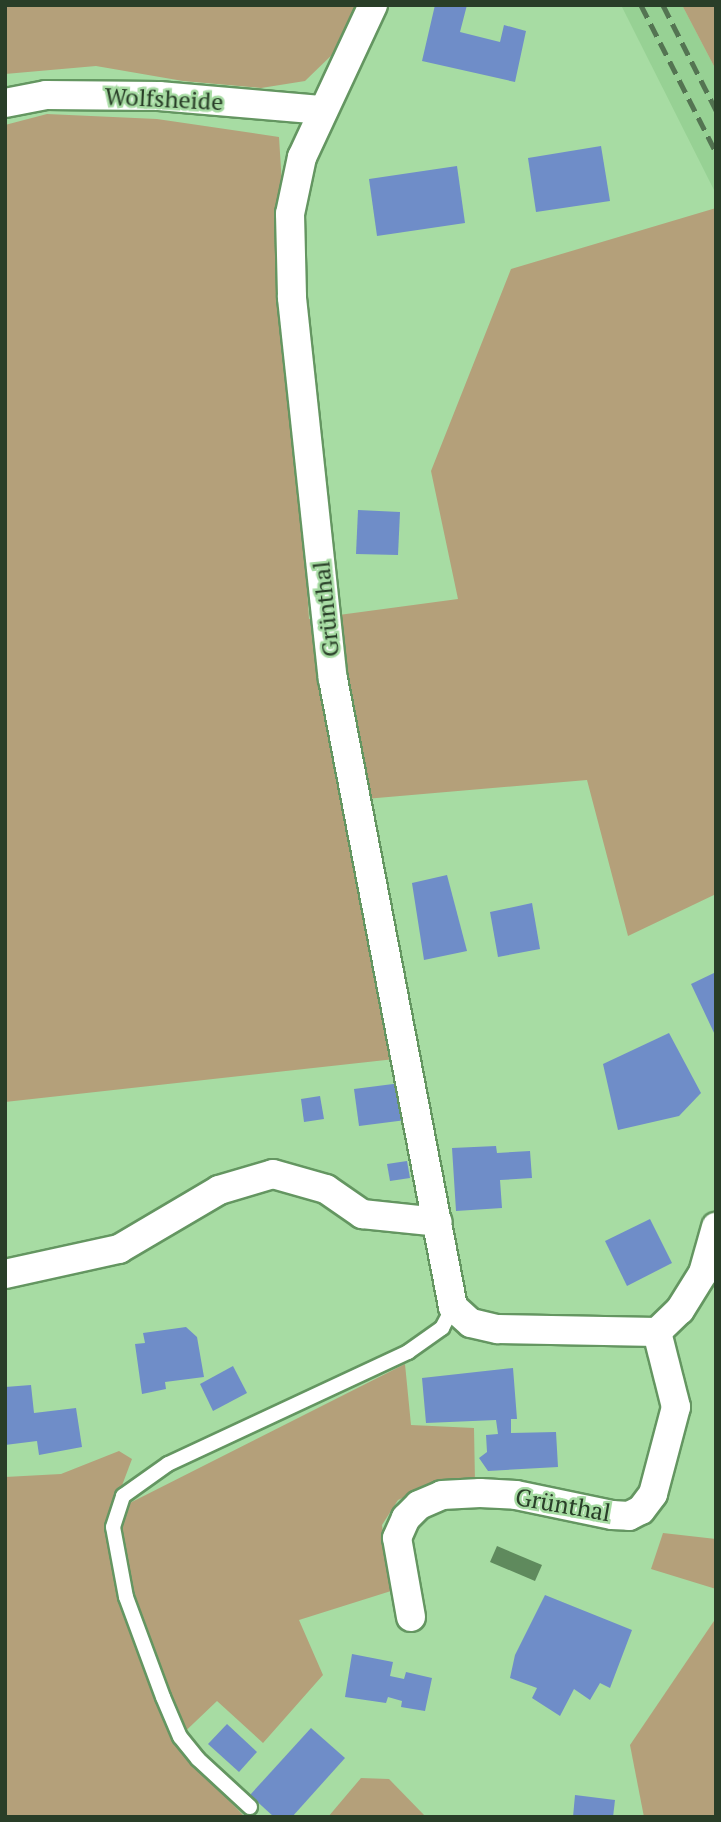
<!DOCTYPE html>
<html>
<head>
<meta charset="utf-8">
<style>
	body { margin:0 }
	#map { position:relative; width:721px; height:1822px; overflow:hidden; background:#a7dca3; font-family:"PT Serif",serif }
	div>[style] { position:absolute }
	.built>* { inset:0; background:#97d194 }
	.green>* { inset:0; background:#b4a07a }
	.water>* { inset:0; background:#5f8a5d }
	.building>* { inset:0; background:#6f8dc8 }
	.roads { filter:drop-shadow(2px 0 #649661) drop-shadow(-2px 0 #649661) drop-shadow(0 2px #649661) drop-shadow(0 -2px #649661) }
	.lane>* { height:14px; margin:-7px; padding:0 7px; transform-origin:7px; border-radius:7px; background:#fff }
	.street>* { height:28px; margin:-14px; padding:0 14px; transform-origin:14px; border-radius:14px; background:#fff }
	.rail>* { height:5px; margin-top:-2.5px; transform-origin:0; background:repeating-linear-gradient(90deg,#547452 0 14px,transparent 0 21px) }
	span { translate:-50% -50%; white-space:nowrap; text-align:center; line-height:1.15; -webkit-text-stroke:5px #a7dca3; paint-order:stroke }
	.street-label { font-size:24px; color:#293e28 }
	.frame { position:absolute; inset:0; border:7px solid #293e28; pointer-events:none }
</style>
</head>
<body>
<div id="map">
	<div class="built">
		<div style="clip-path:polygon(621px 5px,682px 5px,716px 70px,716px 194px)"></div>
	</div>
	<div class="green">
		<div style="clip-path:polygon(5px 5px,357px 5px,338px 49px,305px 81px,261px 88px,183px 81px,96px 66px,5px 74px)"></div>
		<div style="clip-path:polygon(682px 5px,716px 5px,716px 70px)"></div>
		<div style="clip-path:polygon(47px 114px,157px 119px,279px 137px,309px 619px,458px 599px,431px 471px,511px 269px,716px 208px,716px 894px,628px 936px,587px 780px,342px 801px,395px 1059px,5px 1102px,5px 125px)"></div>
		<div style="clip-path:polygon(405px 1364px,411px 1425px,474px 1428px,475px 1482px,427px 1487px,398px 1500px,382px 1525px,391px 1591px,299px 1620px,323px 1675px,263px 1743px,217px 1701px,173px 1743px,245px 1817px,5px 1817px,5px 1477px,61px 1474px,119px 1451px,132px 1459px,112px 1512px)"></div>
		<div style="clip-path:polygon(663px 1533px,716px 1539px,716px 1589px,651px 1569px)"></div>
		<div style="clip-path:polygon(716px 1618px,716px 1817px,644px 1817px,630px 1745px)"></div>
		<div style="clip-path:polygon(361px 1778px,389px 1779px,426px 1817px,328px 1817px)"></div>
	</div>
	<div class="water">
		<div style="clip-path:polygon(497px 1546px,542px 1565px,535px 1581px,490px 1562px)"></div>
	</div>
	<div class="building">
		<div style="clip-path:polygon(435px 5px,467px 5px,460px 32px,500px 42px,504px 25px,526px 31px,515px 82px,422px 61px)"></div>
		<div style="clip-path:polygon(601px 146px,610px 201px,536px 212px,528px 158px)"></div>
		<div style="clip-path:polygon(457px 166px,465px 223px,377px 236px,369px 179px)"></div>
		<div style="clip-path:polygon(358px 510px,400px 512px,398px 555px,356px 554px)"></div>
		<div style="clip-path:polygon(447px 875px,467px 951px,424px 960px,412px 883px)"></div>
		<div style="clip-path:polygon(532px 903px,540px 949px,498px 957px,490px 912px)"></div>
		<div style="clip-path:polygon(716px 972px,716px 1037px,691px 984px)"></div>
		<div style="clip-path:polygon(669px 1033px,701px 1093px,679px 1116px,618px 1130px,603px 1064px)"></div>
		<div style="clip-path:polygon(401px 1083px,406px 1120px,359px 1126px,354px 1089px)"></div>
		<div style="clip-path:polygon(320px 1096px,324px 1119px,304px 1122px,301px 1099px)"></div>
		<div style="clip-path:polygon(496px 1146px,497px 1153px,530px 1151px,532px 1178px,500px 1180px,502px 1208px,456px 1211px,452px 1148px)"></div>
		<div style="clip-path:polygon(407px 1161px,410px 1178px,390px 1181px,387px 1164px)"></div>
		<div style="clip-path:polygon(650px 1219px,672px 1263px,627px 1286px,605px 1241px)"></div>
		<div style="clip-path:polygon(186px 1327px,197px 1337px,204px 1377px,165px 1382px,166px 1389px,142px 1394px,135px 1344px,145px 1343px,143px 1333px)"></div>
		<div style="clip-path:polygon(233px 1366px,247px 1393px,213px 1411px,200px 1384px)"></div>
		<div style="clip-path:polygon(513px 1368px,517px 1419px,511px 1419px,511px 1433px,556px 1432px,558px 1467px,488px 1471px,479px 1458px,487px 1452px,486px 1435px,498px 1434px,496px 1420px,426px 1423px,422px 1378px)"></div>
		<div style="clip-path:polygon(31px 1385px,34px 1413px,76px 1408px,82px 1447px,39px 1455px,37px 1441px,5px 1445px,5px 1387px)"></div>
		<div style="clip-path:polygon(545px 1595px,632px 1630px,610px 1688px,600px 1683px,590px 1700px,574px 1689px,560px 1716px,532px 1698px,537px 1688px,510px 1678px,515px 1655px)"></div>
		<div style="clip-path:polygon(352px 1654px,393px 1662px,390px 1676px,404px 1679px,406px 1672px,432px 1678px,425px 1711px,401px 1707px,402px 1701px,388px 1697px,386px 1703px,345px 1697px)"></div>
		<div style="clip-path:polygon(227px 1724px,257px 1752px,239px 1772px,208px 1744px)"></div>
		<div style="clip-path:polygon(311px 1728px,345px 1758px,292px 1817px,274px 1817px,250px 1795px)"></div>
		<div style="clip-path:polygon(575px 1795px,615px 1800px,613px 1817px,573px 1817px)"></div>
	</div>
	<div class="roads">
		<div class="lane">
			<div style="left:250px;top:1807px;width:71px;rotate:-137.3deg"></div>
			<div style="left:198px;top:1759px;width:28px;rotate:-129deg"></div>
			<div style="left:180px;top:1737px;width:43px;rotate:-113deg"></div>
			<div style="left:163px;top:1697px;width:107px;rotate:-110.3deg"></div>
			<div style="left:126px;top:1597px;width:71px;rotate:-100.5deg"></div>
			<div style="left:113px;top:1527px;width:33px;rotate:-72deg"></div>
			<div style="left:123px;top:1496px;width:55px;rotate:-35.4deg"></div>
			<div style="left:168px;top:1464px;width:265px;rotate:-25deg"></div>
			<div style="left:408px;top:1352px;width:42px;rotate:-35.2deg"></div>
			<div style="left:442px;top:1328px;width:24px;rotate:-62deg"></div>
		</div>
		<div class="street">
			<div style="left:373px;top:5px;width:168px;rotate:115deg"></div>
			<div style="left:302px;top:157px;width:58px;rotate:101.9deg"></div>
			<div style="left:290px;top:214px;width:84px;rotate:88.6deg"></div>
			<div style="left:292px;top:298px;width:383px;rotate:83.9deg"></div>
			<div style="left:333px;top:679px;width:639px;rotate:79.18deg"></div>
			<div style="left:453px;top:1307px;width:24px;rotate:42deg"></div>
			<div style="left:471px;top:1323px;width:28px;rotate:13deg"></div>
			<div style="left:498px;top:1329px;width:159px;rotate:1.1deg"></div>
			<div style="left:657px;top:1332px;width:32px;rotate:-44deg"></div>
			<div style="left:680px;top:1310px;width:44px;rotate:-58.1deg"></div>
			<div style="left:703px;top:1273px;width:48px;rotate:-74.2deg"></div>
			<div style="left:5px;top:103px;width:42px;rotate:-11deg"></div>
			<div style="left:46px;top:95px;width:113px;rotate:0.5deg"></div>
			<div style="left:159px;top:96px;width:165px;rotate:4.9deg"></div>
			<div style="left:5px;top:1274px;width:117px;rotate:-12.4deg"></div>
			<div style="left:119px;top:1249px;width:116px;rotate:-30.5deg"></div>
			<div style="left:219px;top:1190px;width:56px;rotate:-16.5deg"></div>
			<div style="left:273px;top:1174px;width:55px;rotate:15.8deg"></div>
			<div style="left:326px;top:1189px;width:44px;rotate:34.8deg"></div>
			<div style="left:362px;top:1214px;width:76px;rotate:6deg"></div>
			<div style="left:411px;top:1617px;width:80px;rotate:-100deg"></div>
			<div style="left:397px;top:1538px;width:22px;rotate:-66deg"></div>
			<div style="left:406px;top:1518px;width:18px;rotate:-45deg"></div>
			<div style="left:419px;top:1505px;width:25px;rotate:-23deg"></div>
			<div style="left:442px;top:1495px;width:38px;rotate:-3deg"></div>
			<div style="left:480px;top:1493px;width:36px;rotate:3deg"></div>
			<div style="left:516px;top:1495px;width:98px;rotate:11.8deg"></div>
			<div style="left:612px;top:1515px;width:17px;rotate:3deg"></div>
			<div style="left:629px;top:1516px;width:13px;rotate:-27deg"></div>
			<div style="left:641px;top:1510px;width:20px;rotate:-53deg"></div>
			<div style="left:653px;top:1494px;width:90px;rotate:-75.2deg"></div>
			<div style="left:676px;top:1407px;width:77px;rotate:-104.2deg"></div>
		</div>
	</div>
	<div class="rail">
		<div style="left:641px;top:5px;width:165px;rotate:63deg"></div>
		<div style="left:663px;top:5px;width:118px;rotate:63.2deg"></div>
	</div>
	<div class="street-label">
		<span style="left:164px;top:99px;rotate:3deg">Wolfsheide</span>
		<span style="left:326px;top:609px;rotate:-96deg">Grünthal</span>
		<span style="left:563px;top:1505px;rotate:10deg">Grünthal</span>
	</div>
	<div class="frame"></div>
</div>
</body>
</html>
